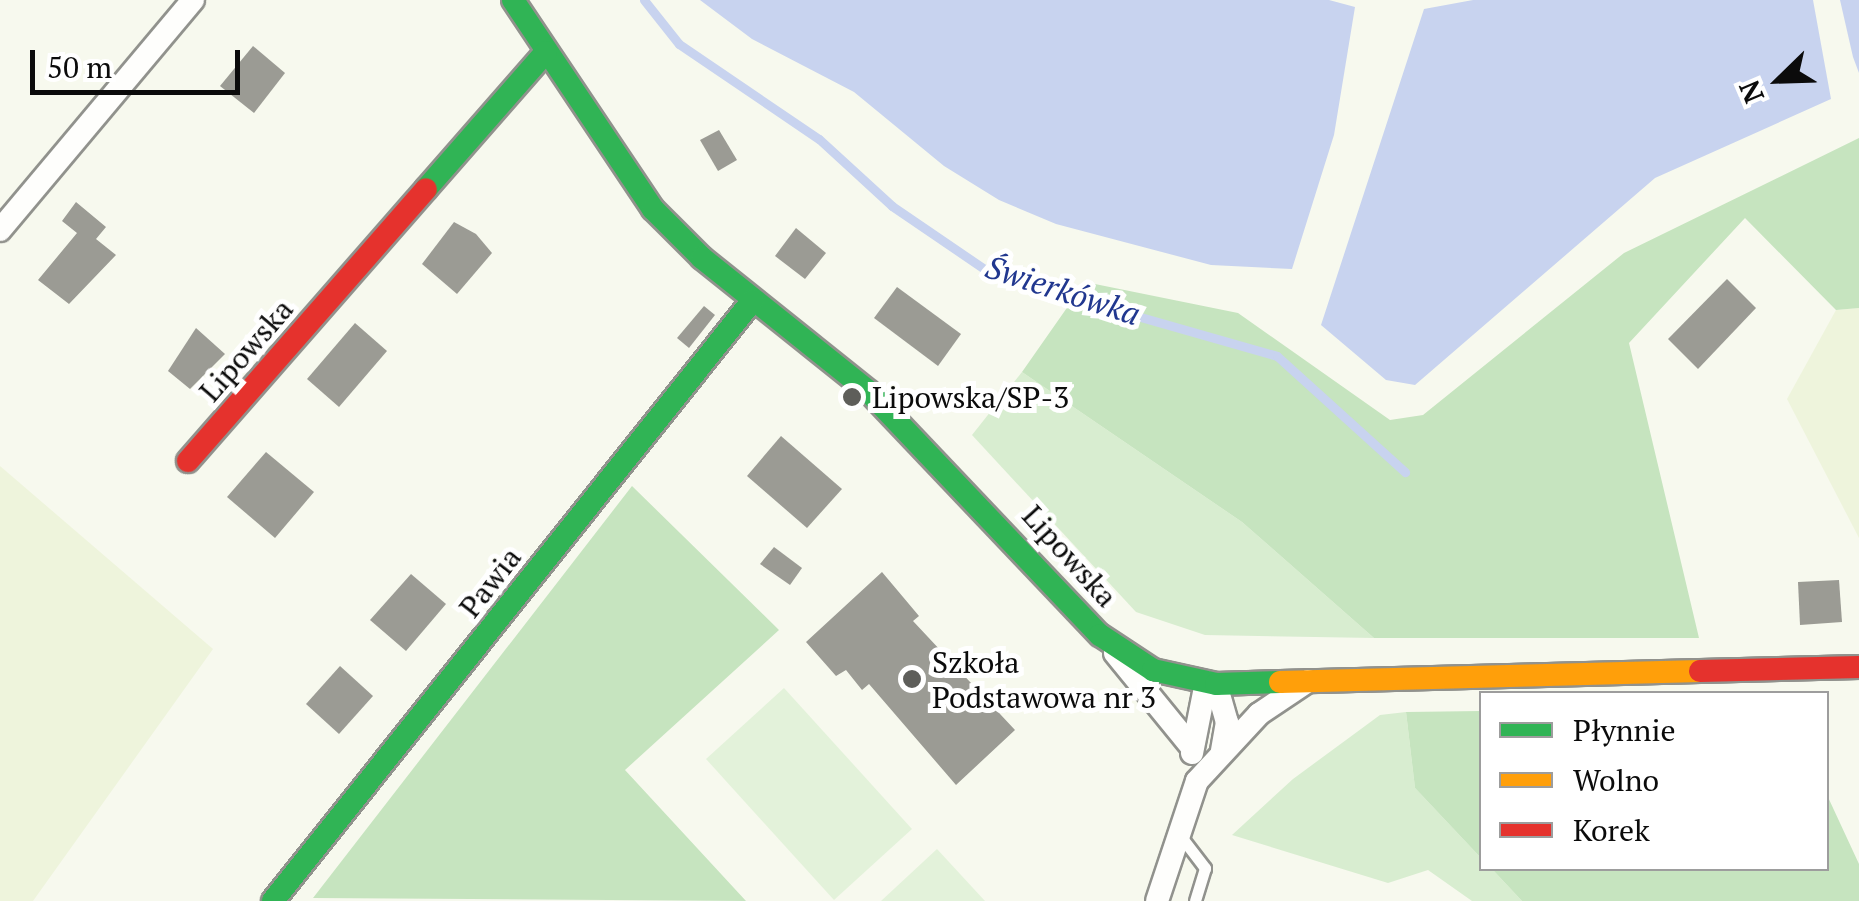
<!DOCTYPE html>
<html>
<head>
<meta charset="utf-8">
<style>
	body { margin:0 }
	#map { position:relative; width:1859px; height:901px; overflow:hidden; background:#f7f9ee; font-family:"PT Serif",serif }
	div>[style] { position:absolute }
	.farmland>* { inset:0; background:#eef4dc }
	.green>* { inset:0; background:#d8edd0 }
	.forest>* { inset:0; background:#c6e4bf }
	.pitch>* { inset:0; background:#e3f2da }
	.water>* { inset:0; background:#c8d3ef }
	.stream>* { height:9px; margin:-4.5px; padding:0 4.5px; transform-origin:4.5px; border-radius:4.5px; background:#c8d3ef }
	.building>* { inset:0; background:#9b9b94 }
	.roads { filter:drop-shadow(2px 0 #91928d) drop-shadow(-2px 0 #91928d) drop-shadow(0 2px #91928d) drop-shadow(0 -2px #91928d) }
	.lane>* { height:11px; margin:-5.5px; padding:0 5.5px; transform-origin:5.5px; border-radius:5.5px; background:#fefefc }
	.street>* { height:22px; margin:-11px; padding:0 11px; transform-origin:11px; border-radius:11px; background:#fefefc }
	.fast>* { height:22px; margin:-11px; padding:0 11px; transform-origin:11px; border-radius:11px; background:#30b455 }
	.slow>* { height:22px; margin:-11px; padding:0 11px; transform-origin:11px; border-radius:11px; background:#ff9f0a }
	.jam>* { height:22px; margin:-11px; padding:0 11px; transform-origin:11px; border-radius:11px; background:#e5322d }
	.dots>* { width:28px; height:28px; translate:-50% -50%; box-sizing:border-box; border:5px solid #fff; border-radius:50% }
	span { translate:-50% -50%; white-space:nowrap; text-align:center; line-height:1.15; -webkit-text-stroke:10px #fff; paint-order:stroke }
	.street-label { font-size:30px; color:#0b0b0b }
	.poi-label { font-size:30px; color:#0b0b0b }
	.left { translate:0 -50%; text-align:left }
	.water-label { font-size:32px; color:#21378f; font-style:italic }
	.legend { position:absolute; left:1479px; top:691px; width:350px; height:180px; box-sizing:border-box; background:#fff; border:2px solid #9d9d9d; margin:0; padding:12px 18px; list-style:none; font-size:30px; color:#0b0b0b }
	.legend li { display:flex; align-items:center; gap:20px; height:50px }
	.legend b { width:50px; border:2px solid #9d9d9d }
	.north { position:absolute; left:1729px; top:30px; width:100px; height:100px; -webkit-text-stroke:8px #fff; paint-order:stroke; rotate:247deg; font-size:28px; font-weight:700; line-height:40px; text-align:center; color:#0b0b0b }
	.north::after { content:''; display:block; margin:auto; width:35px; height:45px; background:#0b0b0b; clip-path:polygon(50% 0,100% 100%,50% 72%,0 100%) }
	.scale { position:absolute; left:30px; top:50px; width:210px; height:45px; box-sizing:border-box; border:5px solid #0b0b0b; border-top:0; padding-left:12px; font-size:30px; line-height:35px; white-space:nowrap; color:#0b0b0b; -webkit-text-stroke:8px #fff; paint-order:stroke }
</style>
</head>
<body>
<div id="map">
	<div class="farmland">
		<div style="clip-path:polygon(1859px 308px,1859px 538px,1787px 399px,1836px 310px)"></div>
		<div style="clip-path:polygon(0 466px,213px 649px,33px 901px,0 901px)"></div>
	</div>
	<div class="green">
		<div style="clip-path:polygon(1022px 372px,1242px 522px,1374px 638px,1205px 635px,1136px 612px,972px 435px)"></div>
		<div style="clip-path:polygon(1406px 712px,1415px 788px,1481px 858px,1482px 868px,1492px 869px,1522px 901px,1472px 901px,1428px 870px,1388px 883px,1232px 835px,1293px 779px,1380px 715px)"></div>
	</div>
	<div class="forest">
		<div style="clip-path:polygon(1859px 138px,1859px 308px,1836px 310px,1745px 218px,1629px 343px,1699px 638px,1374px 638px,1242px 522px,1022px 372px,1085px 282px,1238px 313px,1390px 420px,1423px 415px,1624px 253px)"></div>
		<div style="clip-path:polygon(632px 486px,779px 630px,625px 770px,746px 901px,313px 898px)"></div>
		<div style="clip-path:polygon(1481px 711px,1482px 711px,1481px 858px,1415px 788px,1406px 712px)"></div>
		<div style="clip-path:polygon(1827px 795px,1859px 864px,1859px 901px,1522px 901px,1492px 869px,1826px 868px)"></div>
	</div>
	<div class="pitch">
		<div style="clip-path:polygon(784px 688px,912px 829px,834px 900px,706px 759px)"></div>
		<div style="clip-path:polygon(937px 849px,985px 901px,881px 901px)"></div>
	</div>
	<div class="water">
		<div style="clip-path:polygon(700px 0,1329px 0,1355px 7px,1334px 135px,1292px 269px,1211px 265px,1056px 224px,999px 200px,944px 166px,854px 92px,752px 39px)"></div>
		<div style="clip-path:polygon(1473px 0,1813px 0,1831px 99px,1655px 178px,1415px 385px,1386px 380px,1321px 325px,1424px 9px)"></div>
		<div style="clip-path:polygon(1840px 0,1859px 0,1859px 73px,1853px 57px)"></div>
	</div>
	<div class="stream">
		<div style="left:644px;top:0;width:56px;rotate:51.5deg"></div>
		<div style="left:679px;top:44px;width:169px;rotate:34.2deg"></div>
		<div style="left:819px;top:139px;width:99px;rotate:42.5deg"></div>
		<div style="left:892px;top:206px;width:122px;rotate:34.3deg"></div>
		<div style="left:993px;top:275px;width:295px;rotate:15.9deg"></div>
		<div style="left:1277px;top:356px;width:173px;rotate:42.2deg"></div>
	</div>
	<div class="building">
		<div style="clip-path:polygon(253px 46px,285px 73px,254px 113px,220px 86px)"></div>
		<div style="clip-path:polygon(719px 130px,737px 160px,718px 171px,700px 140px)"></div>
		<div style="clip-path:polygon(76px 202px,106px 227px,96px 239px,116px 255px,69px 304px,38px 280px,77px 233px,62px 221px)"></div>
		<div style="clip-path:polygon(454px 222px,476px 234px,492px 253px,457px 294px,422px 264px)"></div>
		<div style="clip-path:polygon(796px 228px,826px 253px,805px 279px,775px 256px)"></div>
		<div style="clip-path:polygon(1727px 279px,1756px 308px,1698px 369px,1668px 339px)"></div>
		<div style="clip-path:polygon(897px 287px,961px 334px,938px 366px,874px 318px)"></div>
		<div style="clip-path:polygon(704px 306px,715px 315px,689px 348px,677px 338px)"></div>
		<div style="clip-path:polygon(355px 323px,387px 351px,339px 407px,307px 379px)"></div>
		<div style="clip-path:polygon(196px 328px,225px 354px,190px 389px,168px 371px)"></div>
		<div style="clip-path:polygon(781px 436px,842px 489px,807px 528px,747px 476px)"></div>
		<div style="clip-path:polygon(266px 452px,314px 492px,275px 538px,227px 497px)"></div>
		<div style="clip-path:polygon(774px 547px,802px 568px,790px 585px,760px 564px)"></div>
		<div style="clip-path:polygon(882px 572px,919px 616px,913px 621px,1015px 730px,956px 785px,869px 684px,862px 690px,846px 670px,836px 676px,806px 642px)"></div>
		<div style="clip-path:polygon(411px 574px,446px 604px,406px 651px,370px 620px)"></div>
		<div style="clip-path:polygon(1839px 580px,1842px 622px,1800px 625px,1798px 582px)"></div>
		<div style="clip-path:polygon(340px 666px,373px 696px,339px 734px,306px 704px)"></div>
	</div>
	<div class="roads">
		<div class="lane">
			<div style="left:1179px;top:834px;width:43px;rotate:52.6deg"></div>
			<div style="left:1205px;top:868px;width:34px;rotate:107deg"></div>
		</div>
		<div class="street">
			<div style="left:0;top:230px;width:300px;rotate:-50deg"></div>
			<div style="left:1115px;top:653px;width:119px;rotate:50.8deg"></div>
			<div style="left:1216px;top:684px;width:40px;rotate:74deg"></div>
			<div style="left:1227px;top:722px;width:29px;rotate:100deg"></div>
			<div style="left:1192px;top:753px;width:72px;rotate:-78.8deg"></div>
			<div style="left:1157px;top:901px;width:126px;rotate:-71.6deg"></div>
			<div style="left:1197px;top:781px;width:91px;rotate:-47.2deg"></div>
			<div style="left:1259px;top:714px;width:59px;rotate:-34deg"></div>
		</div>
		<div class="fast">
			<div style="left:513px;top:0;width:252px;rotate:56.2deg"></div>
			<div style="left:653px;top:209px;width:69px;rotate:45deg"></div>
			<div style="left:702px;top:258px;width:214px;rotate:38.7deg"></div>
			<div style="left:869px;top:392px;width:335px;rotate:46.5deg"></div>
			<div style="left:1100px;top:635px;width:64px;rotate:33.4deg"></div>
			<div style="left:1153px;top:670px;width:65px;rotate:12.5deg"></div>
			<div style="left:1216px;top:684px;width:64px;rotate:-1.8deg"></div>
			<div style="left:426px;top:189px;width:182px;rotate:-48.8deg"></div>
			<div style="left:273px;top:901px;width:769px;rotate:-51.39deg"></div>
		</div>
		<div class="slow">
			<div style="left:1280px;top:682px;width:420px;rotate:-1.5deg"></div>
		</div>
		<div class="jam">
			<div style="left:188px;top:461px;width:361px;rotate:-48.8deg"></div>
			<div style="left:1700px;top:671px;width:159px;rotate:-1.4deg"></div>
		</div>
	</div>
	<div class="dots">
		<div style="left:852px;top:397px;background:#5e5e5a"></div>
		<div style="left:912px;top:679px;background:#5e5e5a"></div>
	</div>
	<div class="street-label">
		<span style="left:246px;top:350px;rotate:-49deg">Lipowska</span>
		<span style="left:1070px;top:556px;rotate:48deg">Lipowska</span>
		<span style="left:490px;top:582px;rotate:-52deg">Pawia</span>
	</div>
	<div class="poi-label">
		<span class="left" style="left:872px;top:397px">Lipowska/SP-3</span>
		<span class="left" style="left:932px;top:679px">Szkoła<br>Podstawowa nr 3</span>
	</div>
	<div class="water-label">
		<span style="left:1063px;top:290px;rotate:18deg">Świerkówka</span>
	</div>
	<ul class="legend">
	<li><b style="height:12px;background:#30b455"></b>Płynnie</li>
	<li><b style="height:12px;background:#ff9f0a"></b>Wolno</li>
	<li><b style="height:12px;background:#e5322d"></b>Korek</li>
	</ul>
	<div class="north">N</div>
	<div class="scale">50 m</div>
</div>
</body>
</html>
